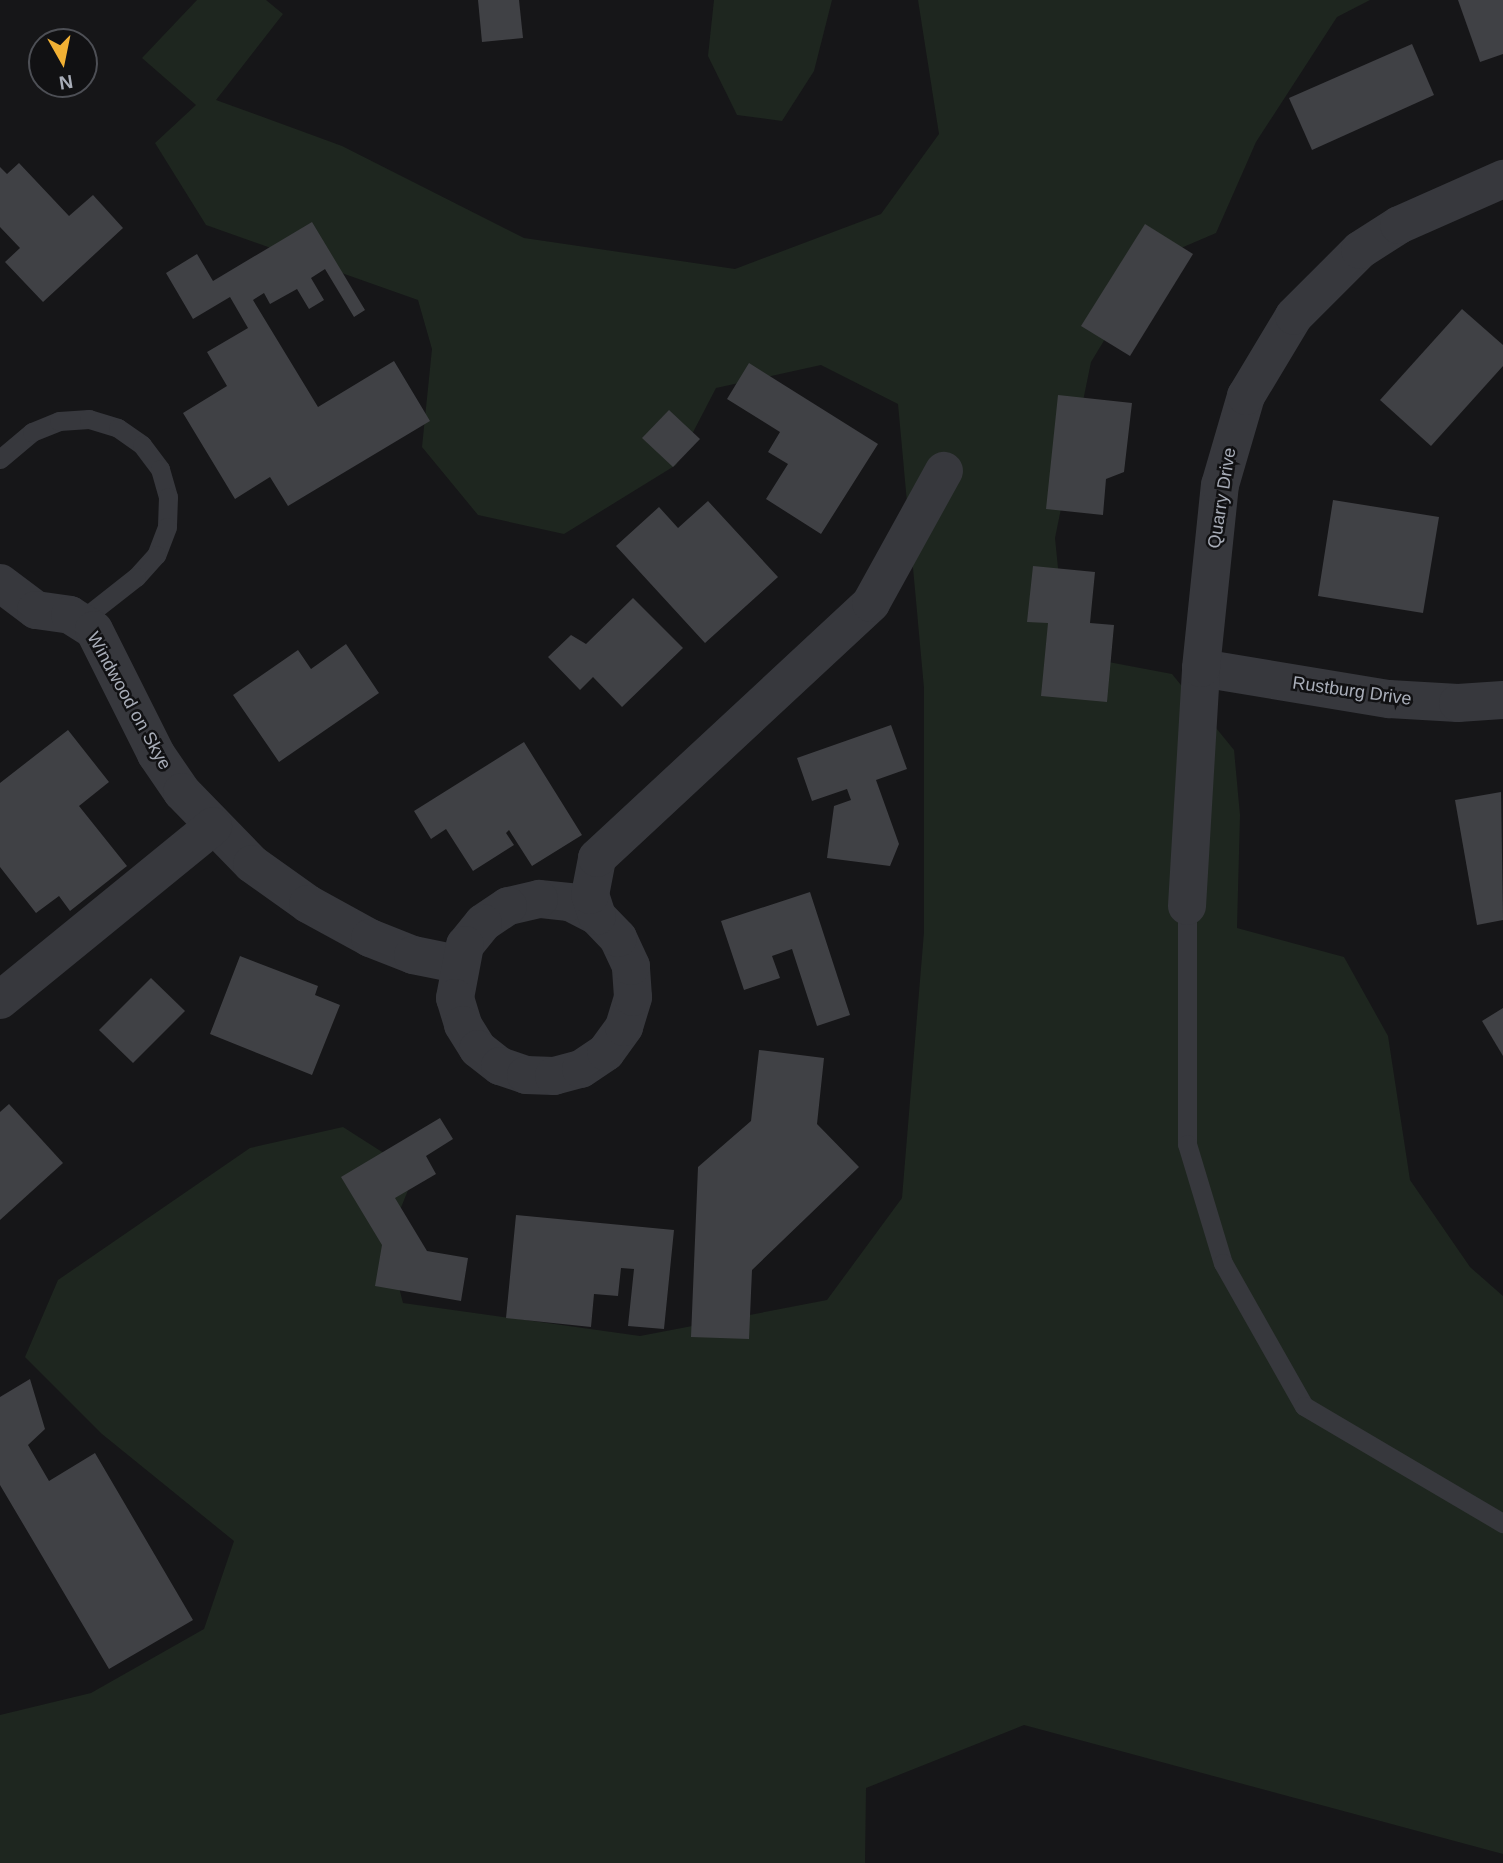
<!DOCTYPE html>
<html>
<head>
<meta charset="utf-8">
<style>
	body { margin:0 }
	#map { position:relative; width:1503px; height:1863px; overflow:hidden; background:#161618; font-family:Helvetica,sans-serif }
	div>[style] { position:absolute }
	.green>* { inset:0; background:#1e261f }
	.building>* { inset:0; background:#404145 }
	.service>* { height:19px; margin:-9.5px; padding:0 9.5px; transform-origin:9.5px; border-radius:9.5px; background:#37383d }
	.minor>* { height:38px; margin:-19px; padding:0 19px; transform-origin:19px; border-radius:19px; background:#37383d }
	span { translate:-50% -50%; white-space:nowrap; text-align:center; line-height:1.15; -webkit-text-stroke:5px #111113; paint-order:stroke }
	.street-label { font-size:18px; color:#a8adb8 }
	.north { position:absolute; left:28px; top:28px; width:70px; height:70px; box-sizing:border-box; background:#111113; border:2px solid #4d4f55; border-radius:50%; rotate:171deg; font-size:19px; font-weight:700; line-height:28px; text-align:center; color:#a8adb8 }
	.north::after { content:''; display:block; margin:auto; width:24px; height:32px; background:#f2b134; clip-path:polygon(50% 0,100% 100%,50% 72%,0 100%) }
</style>
</head>
<body>
<div id="map">
	<div class="green">
		<div style="clip-path:polygon(197px 0,266px 0,283px 14px,216px 100px,342px 146px,524px 238px,735px 269px,881px 214px,939px 134px,918px 0,1370px 0,1337px 17px,1256px 142px,1216px 233px,1153px 260px,1091px 362px,1055px 538px,1061px 598px,1082px 657px,1172px 674px,1234px 750px,1240px 815px,1237px 928px,1344px 957px,1388px 1036px,1410px 1180px,1470px 1267px,1503px 1296px,1503px 1854px,1024px 1725px,866px 1788px,865px 1863px,0 1863px,0 1715px,91px 1693px,204px 1629px,234px 1541px,102px 1434px,25px 1357px,58px 1280px,250px 1148px,343px 1127px,415px 1173px,387px 1242px,403px 1303px,640px 1336px,827px 1300px,902px 1198px,924px 932px,924px 688px,898px 404px,821px 365px,716px 388px,676px 465px,564px 534px,478px 515px,422px 447px,432px 349px,418px 300px,206px 225px,155px 143px,196px 105px,142px 58px)"></div>
		<div style="clip-path:polygon(714px 0,832px 0,814px 71px,782px 121px,737px 115px,708px 56px)"></div>
	</div>
	<div class="building">
		<div style="clip-path:polygon(478px 0,519px 0,523px 38px,482px 42px)"></div>
		<div style="clip-path:polygon(1458px 0,1503px 0,1503px 54px,1480px 62px)"></div>
		<div style="clip-path:polygon(1412px 44px,1434px 95px,1312px 150px,1289px 98px)"></div>
		<div style="clip-path:polygon(19px 163px,69px 216px,93px 195px,123px 228px,43px 302px,5px 262px,20px 248px,0 227px,0 167px,7px 174px)"></div>
		<div style="clip-path:polygon(312px 222px,365px 310px,354px 317px,325px 269px,311px 278px,324px 300px,309px 309px,297px 289px,270px 304px,264px 293px,253px 300px,318px 407px,394px 361px,430px 421px,288px 506px,270px 477px,235px 499px,183px 413px,227px 386px,207px 352px,248px 328px,230px 297px,193px 319px,166px 273px,197px 254px,213px 281px)"></div>
		<div style="clip-path:polygon(1145px 224px,1193px 254px,1130px 356px,1081px 326px)"></div>
		<div style="clip-path:polygon(1462px 309px,1503px 345px,1503px 366px,1431px 446px,1380px 400px)"></div>
		<div style="clip-path:polygon(749px 363px,878px 444px,821px 534px,766px 499px,788px 464px,768px 452px,780px 432px,727px 399px)"></div>
		<div style="clip-path:polygon(1058px 395px,1132px 403px,1124px 472px,1106px 479px,1103px 515px,1046px 509px)"></div>
		<div style="clip-path:polygon(669px 410px,700px 439px,673px 467px,642px 438px)"></div>
		<div style="clip-path:polygon(1333px 500px,1439px 517px,1423px 613px,1318px 596px)"></div>
		<div style="clip-path:polygon(708px 501px,778px 577px,705px 643px,616px 546px,659px 507px,678px 528px)"></div>
		<div style="clip-path:polygon(1033px 566px,1095px 572px,1090px 623px,1114px 625px,1107px 702px,1041px 696px,1048px 623px,1027px 622px)"></div>
		<div style="clip-path:polygon(633px 598px,683px 648px,622px 707px,593px 677px,580px 690px,548px 657px,571px 635px,586px 644px)"></div>
		<div style="clip-path:polygon(346px 644px,379px 693px,279px 762px,233px 695px,298px 650px,311px 669px)"></div>
		<div style="clip-path:polygon(891px 725px,907px 769px,876px 780px,899px 844px,890px 866px,827px 858px,834px 806px,851px 800px,847px 789px,812px 801px,797px 758px)"></div>
		<div style="clip-path:polygon(68px 730px,109px 782px,79px 806px,127px 866px,70px 911px,59px 896px,36px 913px,0 867px,0 783px)"></div>
		<div style="clip-path:polygon(524px 742px,582px 835px,532px 866px,509px 830px,506px 833px,514px 845px,473px 871px,446px 829px,431px 839px,414px 811px)"></div>
		<div style="clip-path:polygon(1501px 792px,1503px 920px,1477px 925px,1455px 800px)"></div>
		<div style="clip-path:polygon(810px 892px,850px 1015px,817px 1026px,792px 949px,772px 956px,780px 978px,744px 990px,721px 921px)"></div>
		<div style="clip-path:polygon(240px 956px,318px 986px,315px 995px,340px 1005px,312px 1075px,210px 1034px)"></div>
		<div style="clip-path:polygon(151px 978px,185px 1011px,133px 1063px,99px 1030px)"></div>
		<div style="clip-path:polygon(1503px 1008px,1503px 1056px,1482px 1021px)"></div>
		<div style="clip-path:polygon(759px 1050px,824px 1058px,817px 1124px,859px 1167px,752px 1270px,749px 1339px,691px 1337px,698px 1167px,751px 1121px)"></div>
		<div style="clip-path:polygon(9px 1104px,63px 1163px,0 1220px,0 1112px)"></div>
		<div style="clip-path:polygon(440px 1118px,453px 1139px,426px 1156px,436px 1174px,395px 1198px,427px 1251px,468px 1258px,461px 1301px,375px 1286px,382px 1245px,341px 1177px)"></div>
		<div style="clip-path:polygon(516px 1215px,674px 1230px,664px 1329px,628px 1326px,634px 1269px,621px 1268px,618px 1296px,594px 1294px,591px 1327px,506px 1318px)"></div>
		<div style="clip-path:polygon(30px 1379px,45px 1429px,28px 1445px,49px 1481px,95px 1453px,193px 1620px,109px 1669px,0 1485px,0 1397px)"></div>
	</div>
	<div class="service">
		<div style="left:0;top:459px;width:42px;rotate:-40.2deg"></div>
		<div style="left:32px;top:432px;width:29px;rotate:-22deg"></div>
		<div style="left:59px;top:421px;width:30px;rotate:-4deg"></div>
		<div style="left:89px;top:419px;width:30px;rotate:17deg"></div>
		<div style="left:118px;top:428px;width:29px;rotate:35deg"></div>
		<div style="left:142px;top:445px;width:30px;rotate:53deg"></div>
		<div style="left:160px;top:469px;width:29px;rotate:74deg"></div>
		<div style="left:168px;top:497px;width:30px;rotate:92deg"></div>
		<div style="left:167px;top:527px;width:30px;rotate:111deg"></div>
		<div style="left:156px;top:555px;width:30px;rotate:132deg"></div>
		<div style="left:136px;top:577px;width:71px;rotate:141.8deg"></div>
		<div style="left:1187px;top:906px;width:238px;rotate:90deg"></div>
		<div style="left:1187px;top:1144px;width:124px;rotate:73.2deg"></div>
		<div style="left:1223px;top:1263px;width:164px;rotate:60.5deg"></div>
		<div style="left:1304px;top:1406px;width:231px;rotate:30.5deg"></div>
	</div>
	<div class="minor">
		<div style="left:0;top:583px;width:45px;rotate:36.9deg"></div>
		<div style="left:36px;top:610px;width:34px;rotate:8deg"></div>
		<div style="left:70px;top:615px;width:28px;rotate:32deg"></div>
		<div style="left:94px;top:630px;width:139px;rotate:63.4deg"></div>
		<div style="left:156px;top:754px;width:46px;rotate:55.6deg"></div>
		<div style="left:182px;top:792px;width:100px;rotate:45.8deg"></div>
		<div style="left:252px;top:864px;width:69px;rotate:35.5deg"></div>
		<div style="left:308px;top:904px;width:71px;rotate:28.7deg"></div>
		<div style="left:370px;top:938px;width:46px;rotate:21.6deg"></div>
		<div style="left:413px;top:955px;width:46px;rotate:11.3deg"></div>
		<div style="left:1201px;top:668px;width:191px;rotate:9.4deg"></div>
		<div style="left:1389px;top:699px;width:69px;rotate:3.3deg"></div>
		<div style="left:1458px;top:703px;width:45px;rotate:-3.8deg"></div>
		<div style="left:1187px;top:906px;width:238px;rotate:-86.6deg"></div>
		<div style="left:1201px;top:668px;width:184px;rotate:-84.1deg"></div>
		<div style="left:1220px;top:485px;width:93px;rotate:-73.7deg"></div>
		<div style="left:1246px;top:396px;width:93px;rotate:-59deg"></div>
		<div style="left:1294px;top:316px;width:93px;rotate:-45deg"></div>
		<div style="left:1360px;top:250px;width:46px;rotate:-32.7deg"></div>
		<div style="left:1399px;top:225px;width:114px;rotate:-23.9deg"></div>
		<div style="left:597px;top:916px;width:31px;rotate:-153deg"></div>
		<div style="left:569px;top:902px;width:30px;rotate:-174deg"></div>
		<div style="left:539px;top:899px;width:32px;rotate:167deg"></div>
		<div style="left:508px;top:906px;width:30px;rotate:146deg"></div>
		<div style="left:483px;top:923px;width:28px;rotate:129deg"></div>
		<div style="left:465px;top:945px;width:54px;rotate:100.7deg"></div>
		<div style="left:455px;top:998px;width:28px;rotate:73deg"></div>
		<div style="left:463px;top:1025px;width:28px;rotate:58deg"></div>
		<div style="left:478px;top:1049px;width:28px;rotate:38deg"></div>
		<div style="left:500px;top:1066px;width:28px;rotate:19deg"></div>
		<div style="left:526px;top:1075px;width:28px;rotate:2deg"></div>
		<div style="left:554px;top:1076px;width:28px;rotate:-15deg"></div>
		<div style="left:581px;top:1069px;width:30px;rotate:-34deg"></div>
		<div style="left:606px;top:1052px;width:31px;rotate:-54deg"></div>
		<div style="left:624px;top:1027px;width:31px;rotate:-73deg"></div>
		<div style="left:633px;top:997px;width:31px;rotate:-94deg"></div>
		<div style="left:631px;top:966px;width:31px;rotate:-115deg"></div>
		<div style="left:618px;top:938px;width:30px;rotate:-134deg"></div>
		<div style="left:597px;top:916px;width:22px;rotate:-108deg"></div>
		<div style="left:590px;top:895px;width:38px;rotate:-79deg"></div>
		<div style="left:597px;top:858px;width:374px;rotate:-42.9deg"></div>
		<div style="left:871px;top:603px;width:151px;rotate:-61.1deg"></div>
		<div style="left:0;top:1000px;width:275px;rotate:-39.2deg"></div>
	</div>
	<div class="street-label">
		<span style="left:1222px;top:498px;rotate:-81deg">Quarry Drive</span>
		<span style="left:1352px;top:691px;rotate:8deg">Rustburg Drive</span>
		<span style="left:129px;top:701px;rotate:61deg">Windwood on Skye</span>
	</div>
	<div class="north">N</div>
</div>
</body>
</html>
